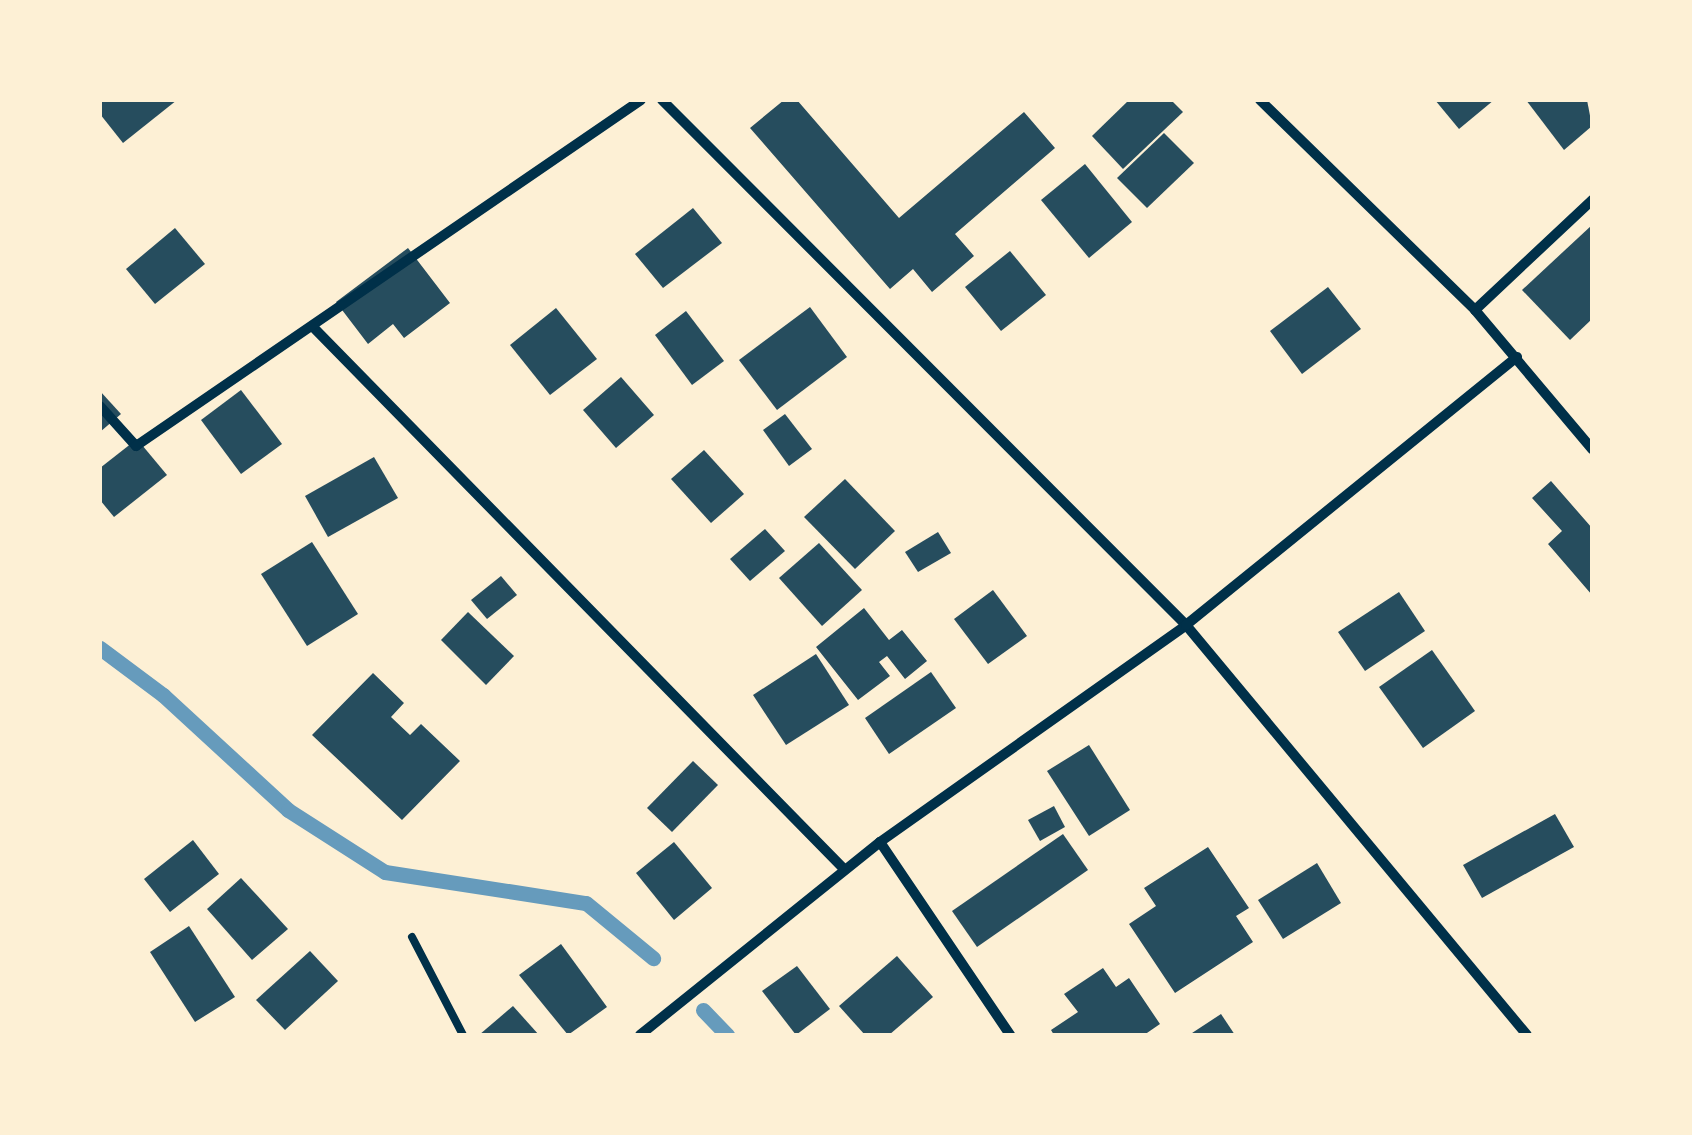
<!DOCTYPE html>
<html>
<head>
<meta charset="utf-8">
<style>
	body { margin:0 }
	#map { position:relative; width:1692px; height:1135px; overflow:hidden; background:#fdf0d5; font-family:"Source Sans 3",sans-serif }
	div>[style] { position:absolute }
	.stream>* { height:15px; margin:-7.5px; padding:0 7.5px; transform-origin:7.5px; border-radius:7.5px; background:#669bbc }
	.building>* { inset:0; background:#264d5e }
	.service>* { height:8px; margin:-4px; padding:0 4px; transform-origin:4px; border-radius:4px; background:#003049 }
	.minor>* { height:10px; margin:-5px; padding:0 5px; transform-origin:5px; border-radius:5px; background:#003049 }
	span { translate:-50% -50%; white-space:nowrap; text-align:center; line-height:1.15; -webkit-text-stroke:8px #fdf0d5; paint-order:stroke }
	.frame { position:absolute; inset:0; border:102px solid #fdf0d5; pointer-events:none }
</style>
</head>
<body>
<div id="map">
	<div class="stream">
		<div style="left:100px;top:648px;width:79px;rotate:36.7deg"></div>
		<div style="left:163px;top:695px;width:170px;rotate:42.6deg"></div>
		<div style="left:288px;top:810px;width:115px;rotate:32.6deg"></div>
		<div style="left:385px;top:872px;width:203px;rotate:8.8deg"></div>
		<div style="left:586px;top:903px;width:87px;rotate:39.4deg"></div>
		<div style="left:703px;top:1010px;width:35px;rotate:46deg"></div>
	</div>
	<div class="building">
		<div style="clip-path:polygon(100px 100px,177px 100px,123px 143px,100px 114px)"></div>
		<div style="clip-path:polygon(784px 100px,797px 100px,899px 218px,1024px 112px,1055px 148px,955px 234px,974px 256px,932px 292px,913px 269px,890px 289px,750px 128px)"></div>
		<div style="clip-path:polygon(1129px 100px,1171px 100px,1183px 112px,1123px 169px,1092px 136px)"></div>
		<div style="clip-path:polygon(1435px 100px,1494px 100px,1459px 129px)"></div>
		<div style="clip-path:polygon(1526px 100px,1587px 100px,1592px 126px,1564px 150px)"></div>
		<div style="clip-path:polygon(1164px 133px,1194px 163px,1147px 208px,1117px 178px)"></div>
		<div style="clip-path:polygon(1085px 164px,1132px 222px,1089px 258px,1041px 200px)"></div>
		<div style="clip-path:polygon(693px 208px,722px 243px,663px 288px,635px 254px)"></div>
		<div style="clip-path:polygon(1592px 225px,1592px 319px,1570px 340px,1522px 290px)"></div>
		<div style="clip-path:polygon(175px 228px,205px 264px,155px 304px,126px 269px)"></div>
		<div style="clip-path:polygon(408px 248px,450px 303px,404px 338px,393px 324px,368px 344px,336px 302px)"></div>
		<div style="clip-path:polygon(1010px 251px,1046px 295px,1001px 331px,965px 287px)"></div>
		<div style="clip-path:polygon(1328px 287px,1361px 329px,1302px 374px,1270px 331px)"></div>
		<div style="clip-path:polygon(810px 307px,847px 357px,777px 410px,739px 360px)"></div>
		<div style="clip-path:polygon(556px 308px,597px 359px,550px 395px,510px 345px)"></div>
		<div style="clip-path:polygon(686px 311px,724px 361px,692px 385px,655px 335px)"></div>
		<div style="clip-path:polygon(621px 377px,654px 415px,616px 448px,583px 410px)"></div>
		<div style="clip-path:polygon(241px 390px,282px 444px,241px 474px,201px 420px)"></div>
		<div style="clip-path:polygon(100px 391px,121px 414px,100px 432px)"></div>
		<div style="clip-path:polygon(785px 414px,812px 449px,789px 466px,763px 430px)"></div>
		<div style="clip-path:polygon(137px 439px,167px 475px,114px 517px,100px 500px,100px 468px)"></div>
		<div style="clip-path:polygon(704px 450px,744px 494px,711px 523px,671px 479px)"></div>
		<div style="clip-path:polygon(374px 457px,398px 498px,328px 537px,305px 496px)"></div>
		<div style="clip-path:polygon(845px 479px,895px 531px,855px 569px,804px 517px)"></div>
		<div style="clip-path:polygon(1551px 481px,1592px 528px,1592px 595px,1548px 544px,1562px 531px,1532px 498px)"></div>
		<div style="clip-path:polygon(765px 529px,785px 551px,750px 581px,730px 559px)"></div>
		<div style="clip-path:polygon(938px 532px,951px 553px,918px 572px,905px 552px)"></div>
		<div style="clip-path:polygon(312px 542px,358px 614px,307px 646px,261px 574px)"></div>
		<div style="clip-path:polygon(819px 543px,862px 590px,822px 626px,779px 578px)"></div>
		<div style="clip-path:polygon(501px 576px,517px 595px,487px 619px,471px 600px)"></div>
		<div style="clip-path:polygon(993px 590px,1027px 636px,988px 664px,954px 619px)"></div>
		<div style="clip-path:polygon(1399px 592px,1425px 631px,1365px 671px,1338px 632px)"></div>
		<div style="clip-path:polygon(864px 608px,889px 640px,902px 630px,927px 661px,905px 679px,887px 656px,879px 662px,890px 676px,858px 700px,816px 647px)"></div>
		<div style="clip-path:polygon(468px 612px,514px 656px,486px 685px,441px 640px)"></div>
		<div style="clip-path:polygon(1432px 650px,1475px 711px,1423px 748px,1379px 687px)"></div>
		<div style="clip-path:polygon(816px 654px,849px 705px,786px 745px,753px 695px)"></div>
		<div style="clip-path:polygon(931px 672px,956px 708px,889px 754px,865px 718px)"></div>
		<div style="clip-path:polygon(373px 673px,404px 703px,391px 717px,410px 735px,421px 724px,460px 761px,402px 820px,312px 735px)"></div>
		<div style="clip-path:polygon(1089px 745px,1130px 810px,1089px 836px,1047px 771px)"></div>
		<div style="clip-path:polygon(693px 761px,718px 785px,672px 832px,647px 808px)"></div>
		<div style="clip-path:polygon(1054px 806px,1065px 827px,1040px 841px,1028px 820px)"></div>
		<div style="clip-path:polygon(1555px 814px,1574px 847px,1482px 898px,1463px 865px)"></div>
		<div style="clip-path:polygon(1063px 834px,1088px 870px,977px 947px,952px 911px)"></div>
		<div style="clip-path:polygon(193px 840px,219px 874px,170px 912px,144px 879px)"></div>
		<div style="clip-path:polygon(674px 842px,712px 888px,674px 920px,636px 873px)"></div>
		<div style="clip-path:polygon(1208px 847px,1249px 908px,1236px 916px,1253px 942px,1175px 993px,1129px 924px,1156px 906px,1144px 888px)"></div>
		<div style="clip-path:polygon(1317px 863px,1341px 903px,1283px 939px,1258px 900px)"></div>
		<div style="clip-path:polygon(241px 878px,288px 929px,252px 960px,207px 909px)"></div>
		<div style="clip-path:polygon(189px 926px,235px 997px,195px 1022px,150px 952px)"></div>
		<div style="clip-path:polygon(561px 944px,607px 1007px,568px 1035px,519px 975px)"></div>
		<div style="clip-path:polygon(310px 951px,338px 981px,285px 1030px,256px 1000px)"></div>
		<div style="clip-path:polygon(897px 956px,933px 997px,889px 1035px,865px 1035px,839px 1006px)"></div>
		<div style="clip-path:polygon(797px 966px,830px 1009px,796px 1035px,762px 991px)"></div>
		<div style="clip-path:polygon(1103px 968px,1116px 987px,1129px 978px,1160px 1024px,1144px 1035px,1054px 1035px,1051px 1030px,1078px 1012px,1064px 994px)"></div>
		<div style="clip-path:polygon(513px 1006px,539px 1035px,479px 1035px)"></div>
		<div style="clip-path:polygon(1221px 1014px,1235px 1035px,1189px 1035px)"></div>
	</div>
	<div class="service">
		<div style="left:412px;top:937px;width:110px;rotate:62.5deg"></div>
	</div>
	<div class="minor">
		<div style="left:662px;top:100px;width:742px;rotate:45.05deg"></div>
		<div style="left:1186px;top:625px;width:533px;rotate:50.25deg"></div>
		<div style="left:1260px;top:100px;width:301px;rotate:44.3deg"></div>
		<div style="left:1475px;top:310px;width:182px;rotate:49.9deg"></div>
		<div style="left:1475px;top:310px;width:161px;rotate:-43.2deg"></div>
		<div style="left:315px;top:329px;width:757px;rotate:45.59deg"></div>
		<div style="left:100px;top:406px;width:54px;rotate:48deg"></div>
		<div style="left:136px;top:446px;width:612px;rotate:-34.42deg"></div>
		<div style="left:880px;top:842px;width:233px;rotate:56deg"></div>
		<div style="left:640px;top:1035px;width:308px;rotate:-38.8deg"></div>
		<div style="left:880px;top:842px;width:375px;rotate:-35.3deg"></div>
		<div style="left:1186px;top:625px;width:426px;rotate:-39deg"></div>
	</div>
	<div class="frame"></div>
</div>
</body>
</html>
